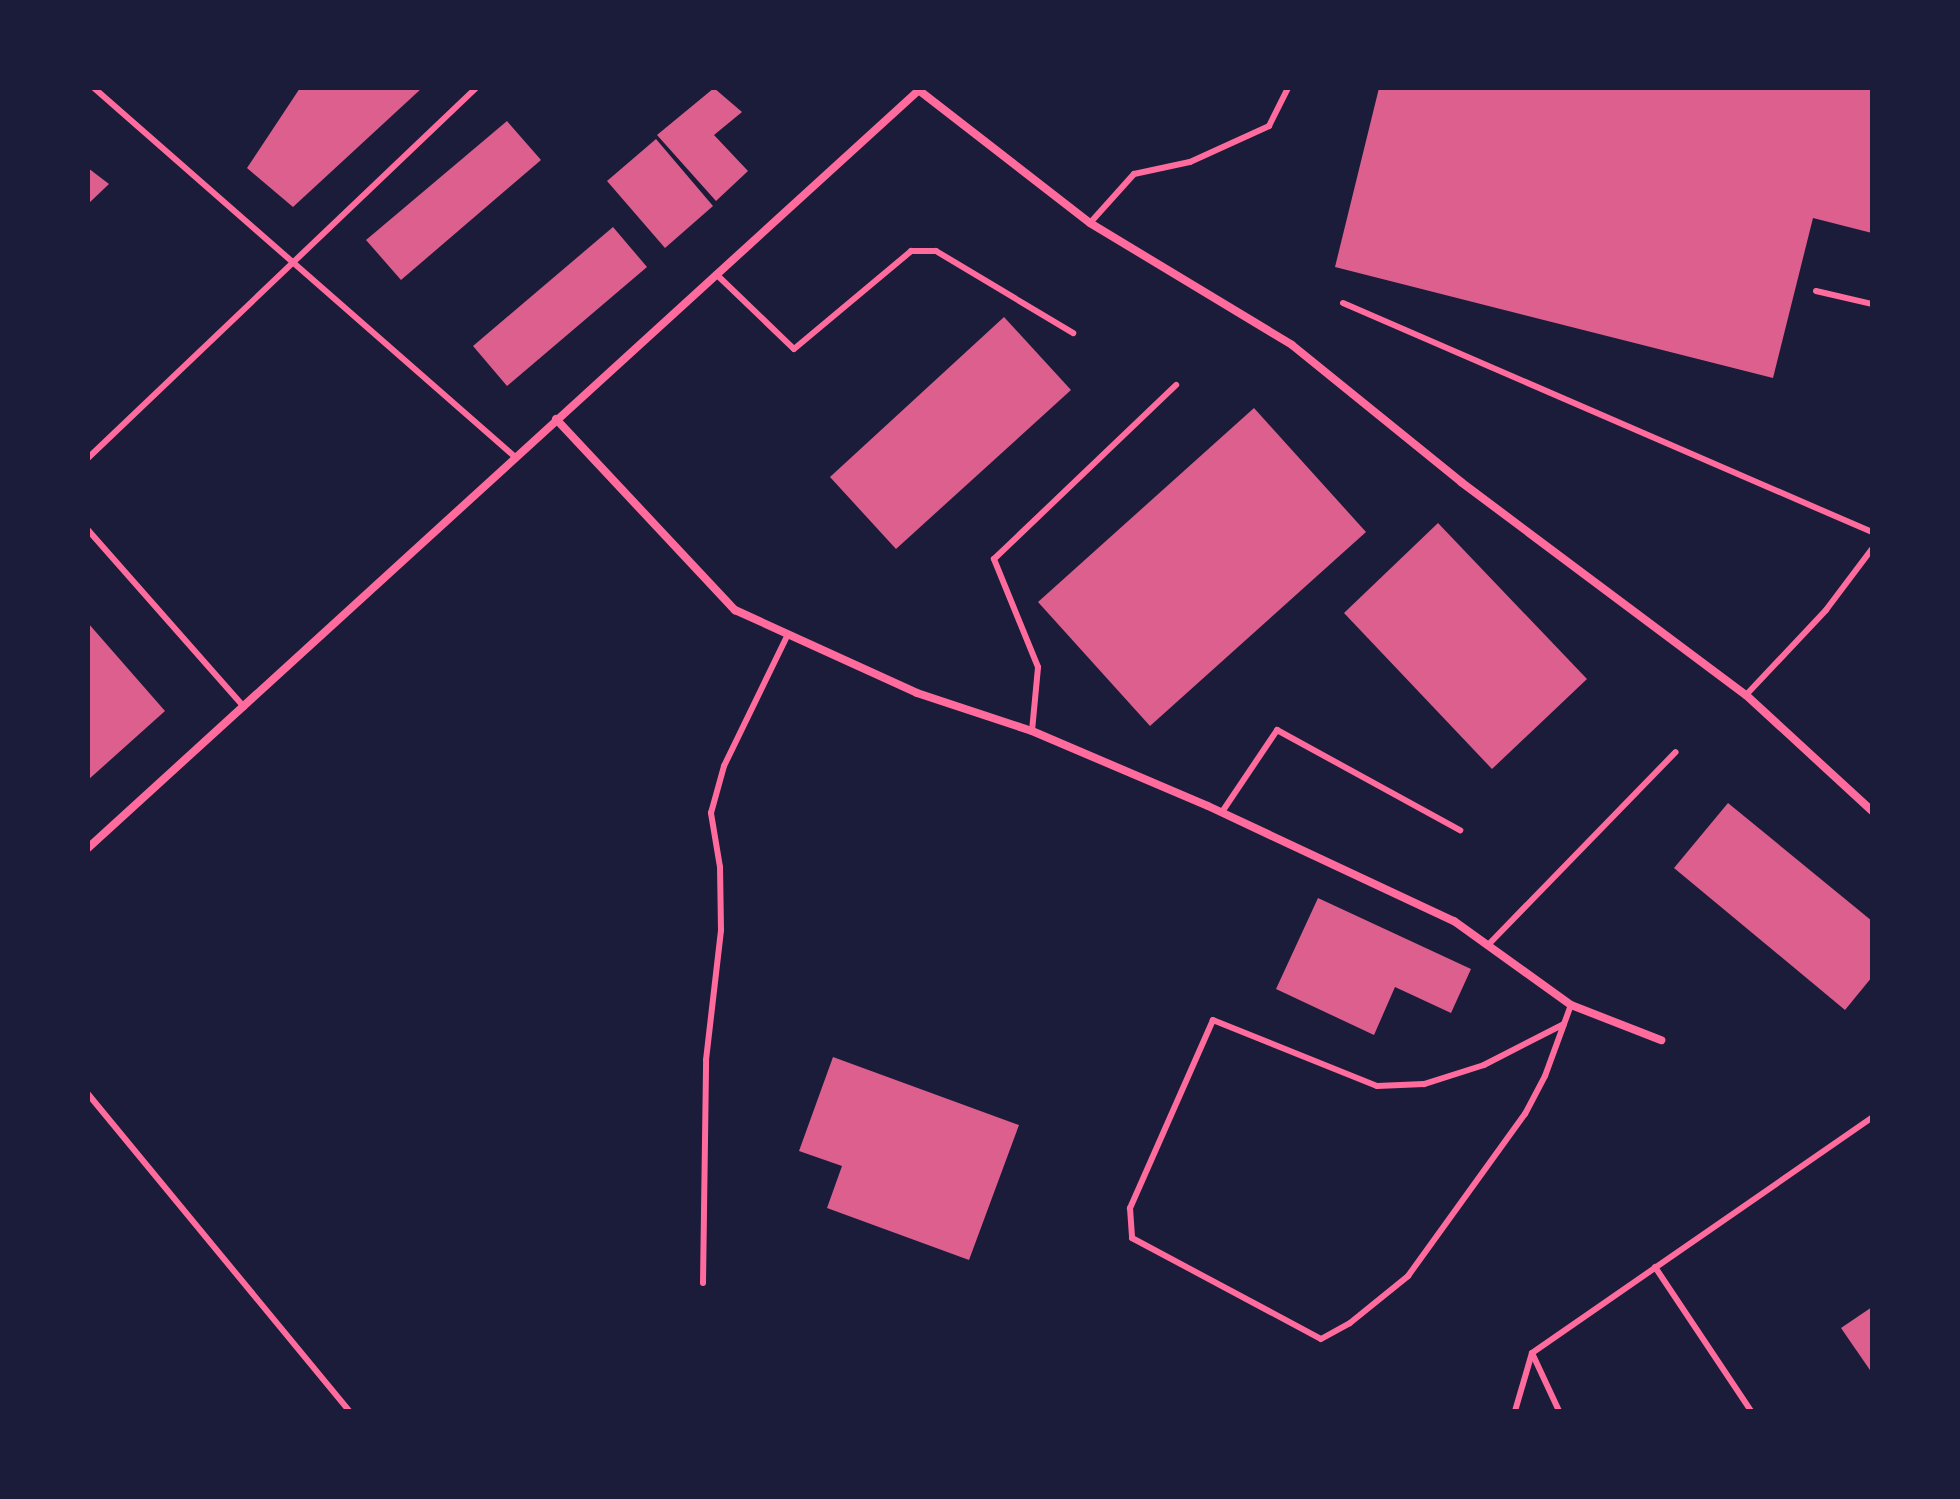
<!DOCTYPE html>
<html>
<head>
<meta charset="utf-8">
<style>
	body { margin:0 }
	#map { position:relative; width:1960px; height:1499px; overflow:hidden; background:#1b1b3a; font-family:Arial,sans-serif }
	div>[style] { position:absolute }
	.building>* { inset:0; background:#dd5f8e }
	.service>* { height:6px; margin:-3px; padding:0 3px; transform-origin:3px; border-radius:3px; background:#ff6b9d }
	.minor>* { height:8px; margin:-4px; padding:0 4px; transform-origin:4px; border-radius:4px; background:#ff6b9d }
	span { translate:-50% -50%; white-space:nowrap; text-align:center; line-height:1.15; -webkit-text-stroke:6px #1b1b3a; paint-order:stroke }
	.frame { position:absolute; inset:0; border:90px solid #1b1b3a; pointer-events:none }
</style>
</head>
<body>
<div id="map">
	<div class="building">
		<div style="clip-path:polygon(300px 88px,422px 88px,293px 207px,247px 168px)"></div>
		<div style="clip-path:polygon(714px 88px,742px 112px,714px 135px,748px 171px,716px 201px,657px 135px)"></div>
		<div style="clip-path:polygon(1379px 88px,1872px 88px,1872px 233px,1813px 218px,1773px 378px,1335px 267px)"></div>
		<div style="clip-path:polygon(507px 121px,541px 160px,401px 280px,366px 240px)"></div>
		<div style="clip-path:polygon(656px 139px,713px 206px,665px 248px,607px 181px)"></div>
		<div style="clip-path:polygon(88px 168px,109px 184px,88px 204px)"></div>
		<div style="clip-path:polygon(613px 227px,647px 267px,507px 386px,473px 346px)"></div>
		<div style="clip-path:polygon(1004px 317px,1071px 390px,896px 549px,830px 477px)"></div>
		<div style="clip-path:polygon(1254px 408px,1366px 532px,1150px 726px,1038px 602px)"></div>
		<div style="clip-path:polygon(1438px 523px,1587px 679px,1492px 769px,1344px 613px)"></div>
		<div style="clip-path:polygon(88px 623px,165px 711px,88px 780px)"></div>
		<div style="clip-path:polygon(1728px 803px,1872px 921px,1872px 977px,1845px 1010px,1674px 868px)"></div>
		<div style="clip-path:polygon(1318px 898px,1471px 969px,1451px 1013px,1395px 987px,1374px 1035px,1276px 989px)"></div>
		<div style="clip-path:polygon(833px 1057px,1019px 1125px,969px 1260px,827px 1208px,842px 1166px,799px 1151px)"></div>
		<div style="clip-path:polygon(1872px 1307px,1872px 1373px,1841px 1328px)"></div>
	</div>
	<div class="service">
		<div style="left:94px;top:88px;width:560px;rotate:41.23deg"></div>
		<div style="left:1090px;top:223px;width:66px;rotate:-48.1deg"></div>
		<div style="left:1134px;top:174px;width:57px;rotate:-12.1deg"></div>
		<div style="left:1190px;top:162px;width:87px;rotate:-24.5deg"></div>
		<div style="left:1269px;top:126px;width:42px;rotate:-63.4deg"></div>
		<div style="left:716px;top:274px;width:108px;rotate:43.9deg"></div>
		<div style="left:794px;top:349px;width:153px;rotate:-39.9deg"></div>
		<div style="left:911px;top:251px;width:25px"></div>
		<div style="left:936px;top:251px;width:160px;rotate:30.9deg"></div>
		<div style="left:1816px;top:291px;width:57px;rotate:13.1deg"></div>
		<div style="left:1343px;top:303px;width:576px;rotate:23.41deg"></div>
		<div style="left:88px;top:458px;width:536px;rotate:-43.64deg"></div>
		<div style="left:88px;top:530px;width:236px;rotate:48.6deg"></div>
		<div style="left:1746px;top:695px;width:117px;rotate:-46.7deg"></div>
		<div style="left:1826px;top:610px;width:76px;rotate:-53deg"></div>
		<div style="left:1032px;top:731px;width:64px;rotate:-84.6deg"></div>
		<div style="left:1038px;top:667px;width:117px;rotate:-112.2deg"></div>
		<div style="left:994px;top:559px;width:252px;rotate:-43.7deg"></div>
		<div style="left:1222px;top:812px;width:99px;rotate:-56.1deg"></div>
		<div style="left:1277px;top:730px;width:209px;rotate:28.7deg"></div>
		<div style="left:1488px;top:945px;width:269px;rotate:-45.8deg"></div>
		<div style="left:1564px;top:1024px;width:90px;rotate:152.9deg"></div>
		<div style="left:1484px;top:1065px;width:63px;rotate:162.4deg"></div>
		<div style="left:1424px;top:1084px;width:47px;rotate:177.6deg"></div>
		<div style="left:1377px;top:1086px;width:177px;rotate:-158.1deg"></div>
		<div style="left:1213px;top:1020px;width:206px;rotate:113.8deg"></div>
		<div style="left:1130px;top:1208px;width:30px;rotate:86deg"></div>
		<div style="left:1132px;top:1238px;width:214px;rotate:28.1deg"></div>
		<div style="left:1321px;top:1339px;width:33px;rotate:-29deg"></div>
		<div style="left:1350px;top:1323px;width:75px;rotate:-39deg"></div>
		<div style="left:1408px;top:1276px;width:200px;rotate:-54.2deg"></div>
		<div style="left:1525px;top:1114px;width:43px;rotate:-62.2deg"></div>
		<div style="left:1545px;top:1076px;width:55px;rotate:-69.9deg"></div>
		<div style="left:1564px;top:1024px;width:20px;rotate:-70deg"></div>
		<div style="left:88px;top:1094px;width:411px;rotate:50.5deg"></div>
		<div style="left:1655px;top:1267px;width:173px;rotate:56.3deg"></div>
		<div style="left:703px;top:1283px;width:223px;rotate:-89.2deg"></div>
		<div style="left:706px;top:1060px;width:131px;rotate:-83.4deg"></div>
		<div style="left:721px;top:930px;width:63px;rotate:-90.9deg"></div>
		<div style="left:720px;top:867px;width:55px;rotate:-99.5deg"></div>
		<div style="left:711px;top:813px;width:49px;rotate:-74.5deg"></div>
		<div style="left:724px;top:766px;width:147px;rotate:-64.1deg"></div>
		<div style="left:1532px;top:1353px;width:64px;rotate:65deg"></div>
		<div style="left:1515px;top:1411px;width:60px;rotate:-73.7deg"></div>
		<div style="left:1532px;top:1353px;width:413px;rotate:-34.7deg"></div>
	</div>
	<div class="minor">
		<div style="left:916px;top:88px;width:220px;rotate:37.8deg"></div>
		<div style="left:1090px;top:223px;width:236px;rotate:31.1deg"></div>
		<div style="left:1292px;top:345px;width:218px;rotate:39deg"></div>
		<div style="left:1461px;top:482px;width:356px;rotate:36.8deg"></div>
		<div style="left:1746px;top:695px;width:171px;rotate:42.6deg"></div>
		<div style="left:556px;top:419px;width:262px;rotate:46.9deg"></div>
		<div style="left:735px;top:610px;width:200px;rotate:24.5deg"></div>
		<div style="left:917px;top:693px;width:121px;rotate:18.3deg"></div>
		<div style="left:1032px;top:731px;width:191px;rotate:23.1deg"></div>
		<div style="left:1208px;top:806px;width:272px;rotate:25.1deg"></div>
		<div style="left:1454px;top:921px;width:144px;rotate:35.7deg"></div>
		<div style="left:1571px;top:1005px;width:97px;rotate:21.3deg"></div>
		<div style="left:88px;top:848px;width:1125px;rotate:-42.37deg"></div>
	</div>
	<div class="frame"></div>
</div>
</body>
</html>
